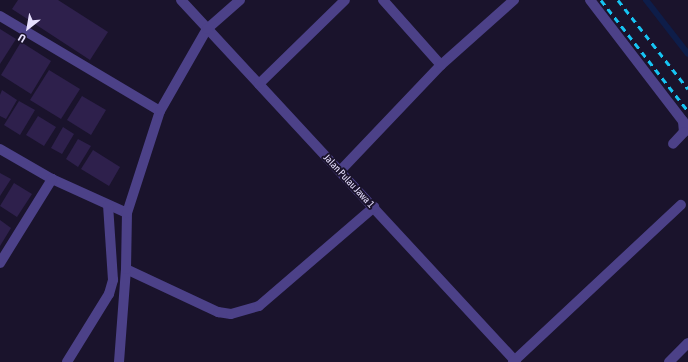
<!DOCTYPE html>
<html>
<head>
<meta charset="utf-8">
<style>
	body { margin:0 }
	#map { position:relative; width:688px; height:362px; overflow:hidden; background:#1a132c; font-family:"Asap Condensed",sans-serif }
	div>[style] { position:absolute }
	.stream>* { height:6px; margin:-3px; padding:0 3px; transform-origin:3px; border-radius:3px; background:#0e1d49 }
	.building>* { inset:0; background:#2e204c }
	.minor>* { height:10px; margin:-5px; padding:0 5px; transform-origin:5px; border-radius:5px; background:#4c4188 }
	.rail>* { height:3px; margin-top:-1.5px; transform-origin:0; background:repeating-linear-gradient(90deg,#16c4f3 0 6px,transparent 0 11px) }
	span { translate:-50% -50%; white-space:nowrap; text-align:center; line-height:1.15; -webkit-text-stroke:4px #1a132c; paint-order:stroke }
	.street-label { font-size:10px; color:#e6dffd }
	.north { position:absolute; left:8px; top:8px; width:40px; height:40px; -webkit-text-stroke:3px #1a132c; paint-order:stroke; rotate:211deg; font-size:11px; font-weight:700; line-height:16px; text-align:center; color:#e6dffd }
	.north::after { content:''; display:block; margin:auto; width:14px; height:18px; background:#e6dffd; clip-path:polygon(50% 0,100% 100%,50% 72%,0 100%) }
</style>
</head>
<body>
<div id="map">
	<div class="stream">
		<div style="left:646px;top:0;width:68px;rotate:52.1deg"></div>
	</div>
	<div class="building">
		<div style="clip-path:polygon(18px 0,58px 0,108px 32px,90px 60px,12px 9px)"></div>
		<div style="clip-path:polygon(0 29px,16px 39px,0 64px)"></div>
		<div style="clip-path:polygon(21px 42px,51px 61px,31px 94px,1px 75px)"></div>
		<div style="clip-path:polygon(49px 70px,80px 89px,61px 119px,30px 100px)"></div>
		<div style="clip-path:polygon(2px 90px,17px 100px,6px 119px,0 116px,0 95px)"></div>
		<div style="clip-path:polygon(82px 96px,106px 110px,91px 135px,67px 120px)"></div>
		<div style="clip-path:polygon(19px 101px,35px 110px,20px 135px,4px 125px)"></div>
		<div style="clip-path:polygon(38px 116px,56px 127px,44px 146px,26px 135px)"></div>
		<div style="clip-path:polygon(63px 127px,74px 134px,62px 154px,51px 148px)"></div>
		<div style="clip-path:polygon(78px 139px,91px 146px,78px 167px,66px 159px)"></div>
		<div style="clip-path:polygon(93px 150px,120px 167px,109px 186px,81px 169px)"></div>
		<div style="clip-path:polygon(0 173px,11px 179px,0 196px)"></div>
		<div style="clip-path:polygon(14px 183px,32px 194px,17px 217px,0 206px)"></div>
		<div style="clip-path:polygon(0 220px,11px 228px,0 246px)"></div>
	</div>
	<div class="minor">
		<div style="left:181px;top:0;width:493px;rotate:47.2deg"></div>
		<div style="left:383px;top:0;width:87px;rotate:48.3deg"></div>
		<div style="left:590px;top:0;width:153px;rotate:52.5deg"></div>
		<div style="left:683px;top:121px;width:11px;rotate:85deg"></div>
		<div style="left:684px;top:132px;width:16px;rotate:133deg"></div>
		<div style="left:0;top:16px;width:186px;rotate:30.7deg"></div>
		<div style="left:259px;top:84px;width:120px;rotate:-44.3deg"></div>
		<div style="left:0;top:149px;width:60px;rotate:30deg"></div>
		<div style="left:52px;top:179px;width:82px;rotate:24.4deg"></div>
		<div style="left:340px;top:171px;width:146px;rotate:-46.4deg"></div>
		<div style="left:441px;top:65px;width:98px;rotate:-41.7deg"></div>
		<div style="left:0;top:263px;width:99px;rotate:-58.2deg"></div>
		<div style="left:126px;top:269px;width:102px;rotate:25.1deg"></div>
		<div style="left:218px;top:312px;width:13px;rotate:9deg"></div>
		<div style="left:231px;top:314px;width:29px;rotate:-16deg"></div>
		<div style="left:259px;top:306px;width:152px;rotate:-40.7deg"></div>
		<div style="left:67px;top:362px;width:80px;rotate:-58.3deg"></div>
		<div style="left:109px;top:294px;width:15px;rotate:-74deg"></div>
		<div style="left:113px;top:280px;width:75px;rotate:-93.8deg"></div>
		<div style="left:119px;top:362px;width:93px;rotate:-85.7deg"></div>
		<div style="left:126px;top:269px;width:56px;rotate:-89deg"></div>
		<div style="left:127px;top:213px;width:107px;rotate:-72.1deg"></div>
		<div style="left:160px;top:111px;width:95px;rotate:-60.2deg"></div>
		<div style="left:207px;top:29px;width:44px;rotate:-41.3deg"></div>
		<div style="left:513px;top:362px;width:230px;rotate:-43.1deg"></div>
		<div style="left:669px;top:362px;width:27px;rotate:-45deg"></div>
	</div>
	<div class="rail">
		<div style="left:601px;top:0;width:141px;rotate:51.9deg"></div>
		<div style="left:618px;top:0;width:113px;rotate:51.8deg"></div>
	</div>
	<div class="street-label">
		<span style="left:349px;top:181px;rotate:47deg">Jalan Pulau Jawa 1</span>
	</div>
	<div class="north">U</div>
</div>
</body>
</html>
